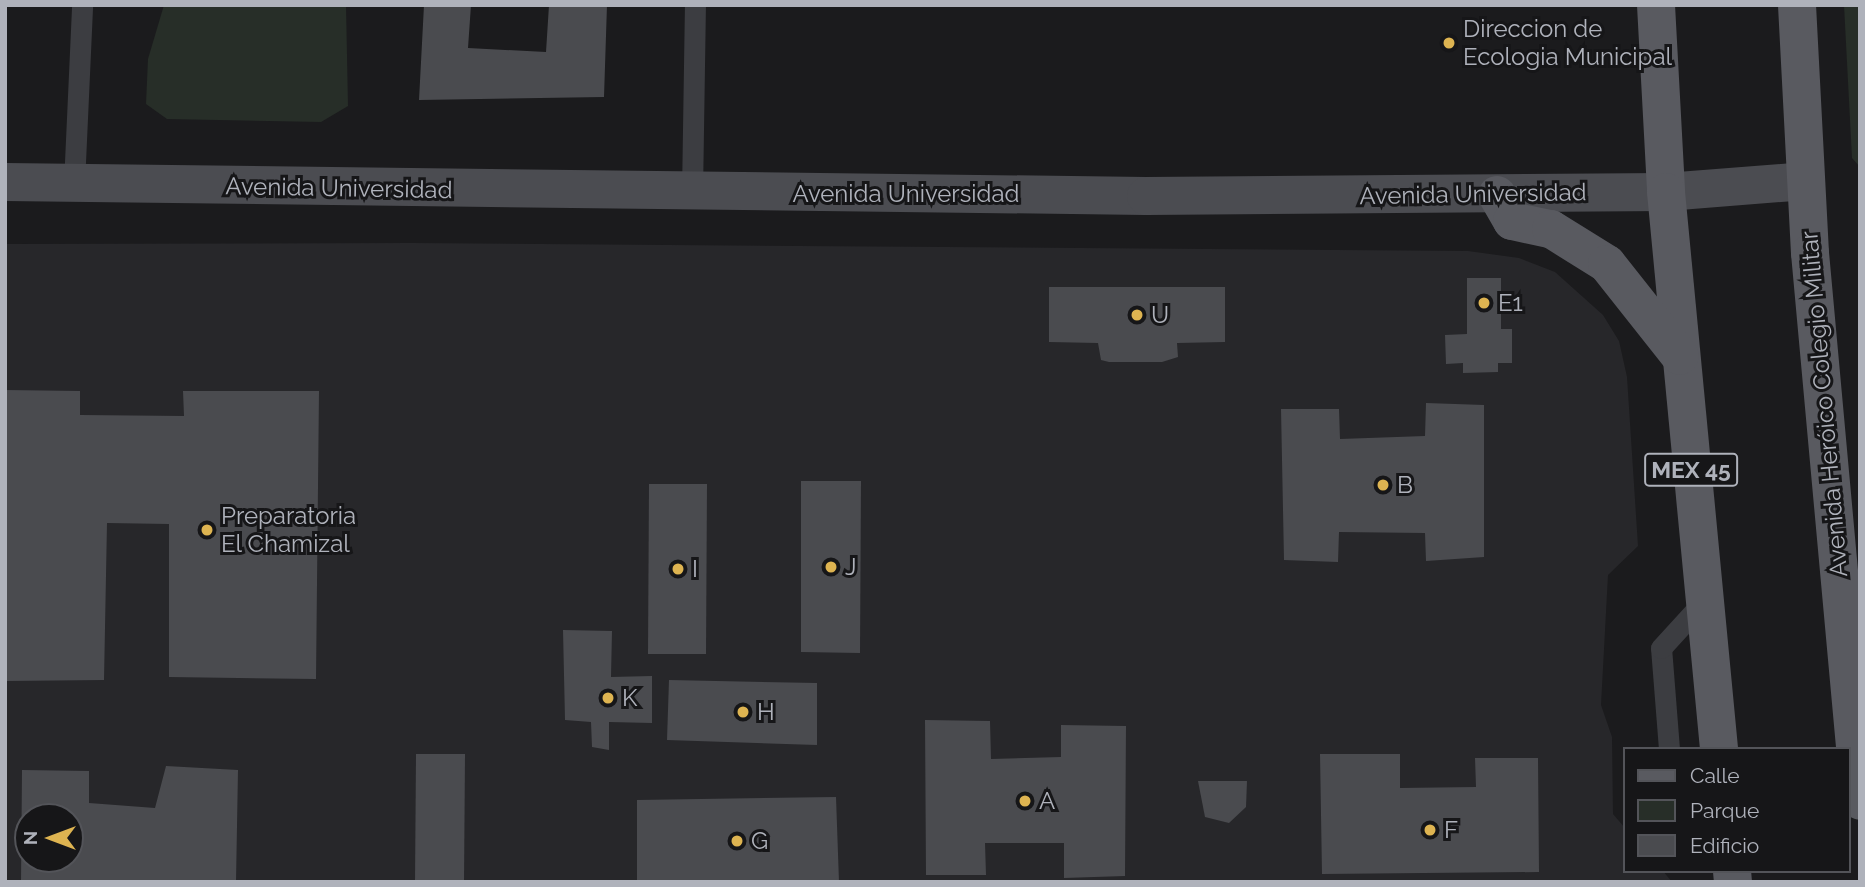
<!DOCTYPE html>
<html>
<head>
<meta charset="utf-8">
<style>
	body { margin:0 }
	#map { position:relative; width:1865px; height:887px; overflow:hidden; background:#1b1b1d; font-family:Raleway,sans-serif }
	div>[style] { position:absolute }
	.built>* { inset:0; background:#27272a }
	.green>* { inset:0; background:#272e28 }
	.building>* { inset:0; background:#4a4b4f }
	.lane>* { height:21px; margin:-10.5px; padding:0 10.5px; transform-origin:10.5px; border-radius:10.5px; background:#3c3d41 }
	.secondary>* { height:38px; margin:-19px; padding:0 19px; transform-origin:19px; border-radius:19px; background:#4b4c51 }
	.primary>* { height:38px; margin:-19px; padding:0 19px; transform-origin:19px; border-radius:19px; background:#595a60 }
	.dots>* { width:19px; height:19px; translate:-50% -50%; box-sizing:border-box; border:4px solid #161618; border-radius:50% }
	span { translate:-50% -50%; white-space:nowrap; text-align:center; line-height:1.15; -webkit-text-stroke:6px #161618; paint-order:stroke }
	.shield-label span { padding:2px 5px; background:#161618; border:2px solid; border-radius:5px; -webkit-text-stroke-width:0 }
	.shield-label { font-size:23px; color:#afb2bb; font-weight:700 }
	.poi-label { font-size:24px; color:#afb2bb }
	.left { translate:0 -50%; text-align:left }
	.street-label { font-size:24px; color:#afb2bb }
	.frame { position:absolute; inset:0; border:7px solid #afb2bb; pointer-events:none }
	.legend { position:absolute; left:1623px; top:747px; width:228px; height:126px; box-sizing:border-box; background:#161618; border:2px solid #535459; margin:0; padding:9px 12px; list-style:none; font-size:21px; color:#afb2bb }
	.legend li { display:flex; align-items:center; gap:14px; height:35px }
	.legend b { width:35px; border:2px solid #535459 }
	.north { position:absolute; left:14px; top:803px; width:70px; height:70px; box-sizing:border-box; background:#161618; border:2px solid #535459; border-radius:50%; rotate:270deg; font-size:19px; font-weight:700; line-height:28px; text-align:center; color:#afb2bb }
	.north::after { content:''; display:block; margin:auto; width:24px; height:32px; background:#deb451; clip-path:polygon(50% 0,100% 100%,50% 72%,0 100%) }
</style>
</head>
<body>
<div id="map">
	<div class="built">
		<div style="clip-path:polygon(evenodd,411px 243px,1468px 251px,1519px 258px,1555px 272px,1603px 315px,1619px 341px,1627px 377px,1638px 546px,1608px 575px,1601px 705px,1612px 737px,1613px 814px,1625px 828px,1625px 871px,1663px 871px,1672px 882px,5px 882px,5px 244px,411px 243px,28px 817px,70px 817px,70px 859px,28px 859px,28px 817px)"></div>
	</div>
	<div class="green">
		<div style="clip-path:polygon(164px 5px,346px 5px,348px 106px,321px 122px,167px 119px,146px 104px,148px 59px)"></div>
		<div style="clip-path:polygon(1844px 5px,1860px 5px,1860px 167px,1852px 158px)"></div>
	</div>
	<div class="building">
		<div style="clip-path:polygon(424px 5px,471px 5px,468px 48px,546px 52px,549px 5px,607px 5px,604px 97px,419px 100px)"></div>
		<div style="clip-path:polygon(1467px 278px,1501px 278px,1501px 329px,1512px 329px,1512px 363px,1498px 363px,1498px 372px,1463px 373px,1463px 363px,1446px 364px,1445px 335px,1467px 334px)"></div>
		<div style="clip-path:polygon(1049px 287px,1225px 287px,1225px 342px,1177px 343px,1178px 357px,1162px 362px,1109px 362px,1101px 360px,1098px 343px,1049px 342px)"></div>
		<div style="clip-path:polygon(5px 390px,80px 391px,80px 415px,184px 416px,183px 391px,319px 391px,316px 679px,169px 677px,169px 524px,107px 523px,104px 680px,5px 681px)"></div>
		<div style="clip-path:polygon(1426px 403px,1484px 405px,1484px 557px,1426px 561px,1425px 533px,1339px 532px,1338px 562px,1284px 560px,1281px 409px,1339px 409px,1340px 439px,1425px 436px)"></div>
		<div style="clip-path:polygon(801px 481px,861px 481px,860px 653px,801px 652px)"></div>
		<div style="clip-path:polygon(649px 484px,707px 484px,706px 654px,648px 654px)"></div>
		<div style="clip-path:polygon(563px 630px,612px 631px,611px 677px,652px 676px,652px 723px,609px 722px,609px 750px,592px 747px,591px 722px,565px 720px)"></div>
		<div style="clip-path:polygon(669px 680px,817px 683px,817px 745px,667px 740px)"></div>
		<div style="clip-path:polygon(925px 720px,990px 721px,991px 759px,1061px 757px,1061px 725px,1126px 726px,1125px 876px,1064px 878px,1064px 843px,985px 843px,986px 875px,926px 875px)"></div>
		<div style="clip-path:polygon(416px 754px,465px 754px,464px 882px,415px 882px)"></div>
		<div style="clip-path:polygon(1320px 754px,1400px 754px,1400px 788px,1476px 787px,1475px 758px,1538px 758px,1539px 872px,1322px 874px)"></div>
		<div style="clip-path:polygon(evenodd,166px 766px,238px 770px,236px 882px,21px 882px,22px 770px,89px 771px,89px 803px,155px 808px,166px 766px,28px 817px,70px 817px,70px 859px,28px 859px,28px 817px)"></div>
		<div style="clip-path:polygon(1198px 781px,1247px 781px,1246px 807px,1229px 823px,1205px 817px)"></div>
		<div style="clip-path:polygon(836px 797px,839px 882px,637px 882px,637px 800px)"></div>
	</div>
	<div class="lane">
		<div style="left:74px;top:184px;width:179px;rotate:-87.4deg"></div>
		<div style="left:692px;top:193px;width:188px;rotate:-89.1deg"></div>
		<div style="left:1669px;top:749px;width:101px;rotate:-94.5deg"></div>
		<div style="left:1661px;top:648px;width:62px;rotate:-47.6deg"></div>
	</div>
	<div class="secondary">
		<div style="left:5px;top:182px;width:1141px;rotate:0.7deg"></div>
		<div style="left:1146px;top:196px;width:520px;rotate:-0.44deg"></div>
		<div style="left:1666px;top:192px;width:140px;rotate:-4.5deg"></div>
	</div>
	<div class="primary">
		<div style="left:1656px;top:5px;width:187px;rotate:86.9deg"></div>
		<div style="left:1666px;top:192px;width:560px;rotate:84.56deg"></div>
		<div style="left:1797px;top:5px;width:248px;rotate:87deg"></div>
		<div style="left:1810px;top:253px;width:550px;rotate:84.79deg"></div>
		<div style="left:1497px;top:195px;width:30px;rotate:60deg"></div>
		<div style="left:1512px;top:221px;width:40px;rotate:12deg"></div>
		<div style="left:1551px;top:229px;width:66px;rotate:32deg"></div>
		<div style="left:1607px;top:264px;width:117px;rotate:51.6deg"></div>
		<div style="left:1732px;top:871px;width:11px;rotate:85deg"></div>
	</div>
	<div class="dots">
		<div style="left:1449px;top:43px;background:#deb451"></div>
		<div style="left:1484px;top:303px;background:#deb451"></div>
		<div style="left:1137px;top:315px;background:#deb451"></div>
		<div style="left:1383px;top:485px;background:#deb451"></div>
		<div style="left:207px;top:530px;background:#deb451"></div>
		<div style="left:831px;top:567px;background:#deb451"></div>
		<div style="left:678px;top:569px;background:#deb451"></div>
		<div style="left:608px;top:698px;background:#deb451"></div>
		<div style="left:743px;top:712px;background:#deb451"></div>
		<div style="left:1025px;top:801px;background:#deb451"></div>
		<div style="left:1430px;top:830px;background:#deb451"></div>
		<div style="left:737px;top:841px;background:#deb451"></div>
	</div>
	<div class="shield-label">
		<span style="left:1691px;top:470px">MEX 45</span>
	</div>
	<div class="poi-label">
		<span class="left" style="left:1463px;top:43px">Direccion de<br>Ecologia Municipal</span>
		<span class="left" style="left:1498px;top:303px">E1</span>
		<span class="left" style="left:1151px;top:315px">U</span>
		<span class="left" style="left:1397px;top:485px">B</span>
		<span class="left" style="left:221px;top:530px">Preparatoria<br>El Chamizal</span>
		<span class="left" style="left:845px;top:567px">J</span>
		<span class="left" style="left:692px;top:569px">I</span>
		<span class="left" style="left:622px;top:698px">K</span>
		<span class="left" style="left:757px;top:712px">H</span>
		<span class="left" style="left:1039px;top:801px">A</span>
		<span class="left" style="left:1444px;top:830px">F</span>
		<span class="left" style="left:751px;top:841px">G</span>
	</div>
	<div class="street-label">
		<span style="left:339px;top:188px;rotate:1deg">Avenida Universidad</span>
		<span style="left:906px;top:194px">Avenida Universidad</span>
		<span style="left:1473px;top:194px;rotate:-1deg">Avenida Universidad</span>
		<span style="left:1824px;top:404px;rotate:-95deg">Avenida Heróico Colegio Militar</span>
	</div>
	<div class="frame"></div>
	<ul class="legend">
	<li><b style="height:9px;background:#595a60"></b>Calle</li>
	<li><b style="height:19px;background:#272e28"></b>Parque</li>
	<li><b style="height:19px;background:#4a4b4f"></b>Edificio</li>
	</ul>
	<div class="north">N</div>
</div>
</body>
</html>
